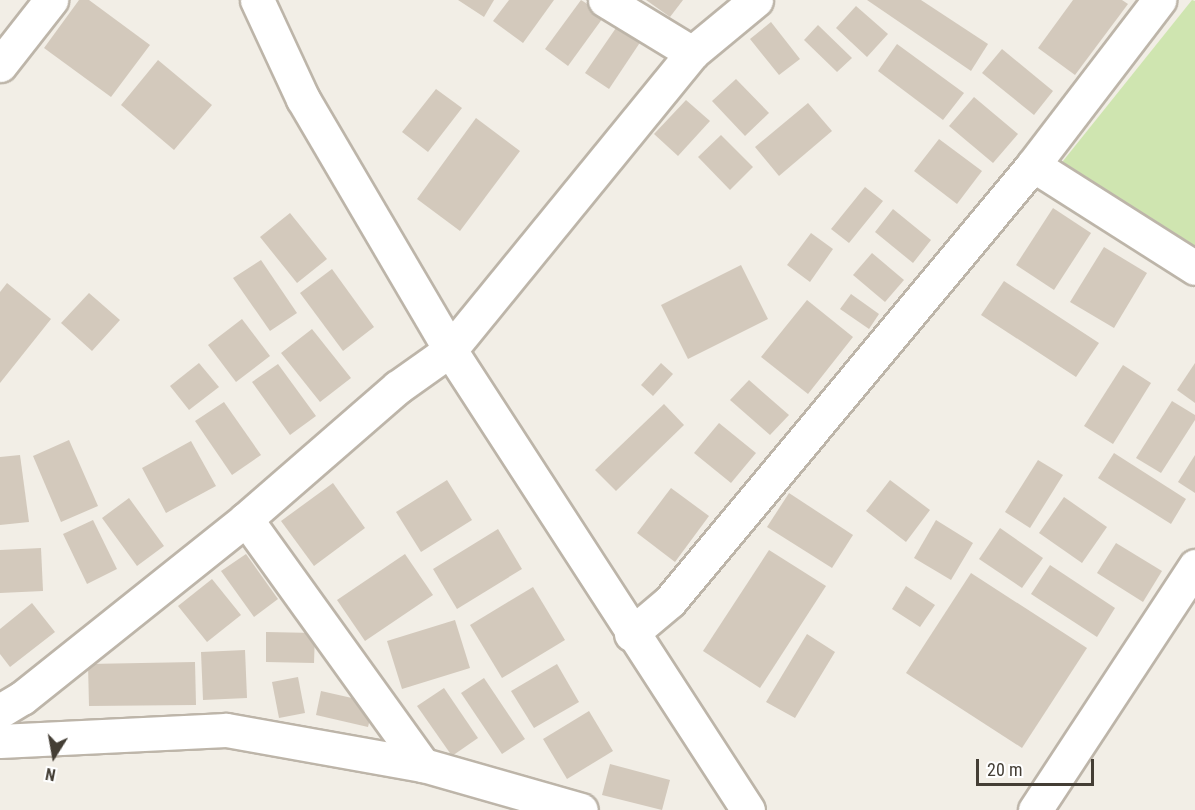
<!DOCTYPE html>
<html>
<head>
<meta charset="utf-8">
<style>
	body { margin:0 }
	#map { position:relative; width:1195px; height:810px; overflow:hidden; background:#f2eee6; font-family:"Roboto Condensed",sans-serif }
	div>[style] { position:absolute }
	.green>* { inset:0; background:#cfe5b0 }
	.building>* { inset:0; background:#d3c9bc }
	.roads { filter:drop-shadow(2px 0 #bdb5a9) drop-shadow(-2px 0 #bdb5a9) drop-shadow(0 2px #bdb5a9) drop-shadow(0 -2px #bdb5a9) }
	.minor>* { height:33px; margin:-16.5px; padding:0 16.5px; transform-origin:16.5px; border-radius:16.5px; background:#fff }
	span { translate:-50% -50%; white-space:nowrap; text-align:center; line-height:1.15; -webkit-text-stroke:6px #fff; paint-order:stroke }
	.north { position:absolute; left:24px; top:726px; width:60px; height:60px; -webkit-text-stroke:4px #fff; paint-order:stroke; rotate:191deg; font-size:16px; font-weight:700; line-height:24px; text-align:center; color:#443e35 }
	.north::after { content:''; display:block; margin:auto; width:21px; height:27px; background:#443e35; clip-path:polygon(50% 0,100% 100%,50% 72%,0 100%) }
	.scale { position:absolute; left:976px; top:759px; width:118px; height:27px; box-sizing:border-box; border:3px solid #443e35; border-top:0; padding-left:8px; font-size:18px; line-height:21px; white-space:nowrap; color:#443e35; -webkit-text-stroke:4px #fff; paint-order:stroke }
</style>
</head>
<body>
<div id="map">
	<div class="green">
		<div style="clip-path:polygon(1192px 0,1195px 1px,1195px 251px,1059px 166px)"></div>
	</div>
	<div class="building">
		<div style="clip-path:polygon(79px 0,89px 0,150px 45px,111px 97px,44px 48px)"></div>
		<div style="clip-path:polygon(458px 0,494px 0,484px 17px)"></div>
		<div style="clip-path:polygon(509px 0,554px 0,523px 43px,493px 21px)"></div>
		<div style="clip-path:polygon(581px 0,605px 15px,568px 66px,545px 49px)"></div>
		<div style="clip-path:polygon(646px 0,683px 0,670px 17px)"></div>
		<div style="clip-path:polygon(867px 0,921px 0,988px 44px,971px 71px)"></div>
		<div style="clip-path:polygon(1073px 0,1122px 0,1128px 4px,1075px 75px,1038px 48px)"></div>
		<div style="clip-path:polygon(856px 6px,888px 34px,867px 57px,836px 28px)"></div>
		<div style="clip-path:polygon(771px 22px,800px 59px,779px 75px,750px 39px)"></div>
		<div style="clip-path:polygon(618px 25px,641px 41px,609px 89px,585px 73px)"></div>
		<div style="clip-path:polygon(818px 25px,852px 58px,837px 72px,804px 40px)"></div>
		<div style="clip-path:polygon(897px 44px,964px 93px,943px 120px,878px 71px)"></div>
		<div style="clip-path:polygon(1002px 49px,1053px 91px,1034px 115px,982px 73px)"></div>
		<div style="clip-path:polygon(158px 60px,212px 105px,174px 150px,121px 105px)"></div>
		<div style="clip-path:polygon(736px 79px,769px 113px,745px 136px,712px 101px)"></div>
		<div style="clip-path:polygon(436px 89px,462px 108px,428px 152px,402px 132px)"></div>
		<div style="clip-path:polygon(974px 97px,1018px 134px,993px 163px,949px 126px)"></div>
		<div style="clip-path:polygon(686px 100px,710px 121px,678px 156px,654px 134px)"></div>
		<div style="clip-path:polygon(808px 103px,832px 131px,779px 176px,755px 147px)"></div>
		<div style="clip-path:polygon(476px 118px,520px 151px,460px 231px,417px 199px)"></div>
		<div style="clip-path:polygon(721px 135px,753px 167px,730px 190px,698px 157px)"></div>
		<div style="clip-path:polygon(939px 139px,982px 171px,957px 204px,914px 171px)"></div>
		<div style="clip-path:polygon(865px 187px,883px 201px,849px 243px,831px 229px)"></div>
		<div style="clip-path:polygon(1053px 208px,1091px 233px,1054px 290px,1016px 265px)"></div>
		<div style="clip-path:polygon(893px 209px,931px 240px,913px 263px,875px 232px)"></div>
		<div style="clip-path:polygon(290px 213px,327px 259px,297px 283px,260px 237px)"></div>
		<div style="clip-path:polygon(811px 233px,833px 249px,810px 282px,787px 265px)"></div>
		<div style="clip-path:polygon(1104px 247px,1147px 273px,1114px 328px,1070px 302px)"></div>
		<div style="clip-path:polygon(872px 253px,904px 280px,885px 302px,853px 275px)"></div>
		<div style="clip-path:polygon(261px 260px,297px 313px,270px 331px,233px 278px)"></div>
		<div style="clip-path:polygon(741px 265px,768px 319px,688px 359px,661px 305px)"></div>
		<div style="clip-path:polygon(332px 269px,374px 327px,343px 351px,300px 293px)"></div>
		<div style="clip-path:polygon(1004px 281px,1099px 343px,1076px 377px,981px 315px)"></div>
		<div style="clip-path:polygon(7px 283px,51px 319px,0 383px,0 292px)"></div>
		<div style="clip-path:polygon(89px 293px,120px 320px,92px 351px,61px 323px)"></div>
		<div style="clip-path:polygon(851px 294px,879px 314px,869px 329px,840px 309px)"></div>
		<div style="clip-path:polygon(807px 300px,853px 337px,808px 394px,761px 357px)"></div>
		<div style="clip-path:polygon(242px 319px,270px 356px,236px 382px,208px 345px)"></div>
		<div style="clip-path:polygon(312px 329px,351px 378px,320px 402px,281px 353px)"></div>
		<div style="clip-path:polygon(199px 363px,219px 387px,189px 410px,170px 386px)"></div>
		<div style="clip-path:polygon(661px 363px,673px 374px,653px 396px,641px 385px)"></div>
		<div style="clip-path:polygon(1195px 363px,1195px 403px,1177px 390px)"></div>
		<div style="clip-path:polygon(278px 364px,316px 416px,290px 435px,252px 382px)"></div>
		<div style="clip-path:polygon(1123px 365px,1151px 383px,1113px 444px,1084px 426px)"></div>
		<div style="clip-path:polygon(749px 380px,789px 415px,770px 435px,730px 400px)"></div>
		<div style="clip-path:polygon(1172px 401px,1195px 415px,1195px 420px,1161px 473px,1136px 458px)"></div>
		<div style="clip-path:polygon(224px 402px,261px 455px,232px 475px,195px 421px)"></div>
		<div style="clip-path:polygon(664px 404px,684px 425px,616px 491px,595px 470px)"></div>
		<div style="clip-path:polygon(719px 423px,756px 453px,731px 483px,694px 453px)"></div>
		<div style="clip-path:polygon(69px 440px,98px 506px,61px 522px,33px 456px)"></div>
		<div style="clip-path:polygon(191px 441px,216px 486px,166px 513px,142px 468px)"></div>
		<div style="clip-path:polygon(1114px 453px,1186px 499px,1171px 524px,1098px 478px)"></div>
		<div style="clip-path:polygon(20px 455px,29px 522px,0 525px,0 457px)"></div>
		<div style="clip-path:polygon(1195px 455px,1195px 493px,1178px 482px)"></div>
		<div style="clip-path:polygon(1038px 460px,1063px 475px,1030px 528px,1005px 512px)"></div>
		<div style="clip-path:polygon(447px 480px,472px 520px,421px 552px,396px 512px)"></div>
		<div style="clip-path:polygon(890px 480px,930px 510px,906px 542px,866px 511px)"></div>
		<div style="clip-path:polygon(333px 483px,365px 528px,314px 566px,281px 521px)"></div>
		<div style="clip-path:polygon(671px 488px,709px 516px,675px 562px,637px 533px)"></div>
		<div style="clip-path:polygon(789px 493px,853px 535px,832px 568px,767px 527px)"></div>
		<div style="clip-path:polygon(1064px 497px,1107px 527px,1082px 563px,1039px 533px)"></div>
		<div style="clip-path:polygon(129px 498px,164px 546px,137px 566px,102px 518px)"></div>
		<div style="clip-path:polygon(93px 520px,117px 569px,87px 584px,63px 534px)"></div>
		<div style="clip-path:polygon(936px 520px,973px 543px,951px 580px,914px 558px)"></div>
		<div style="clip-path:polygon(1000px 528px,1043px 558px,1022px 588px,979px 559px)"></div>
		<div style="clip-path:polygon(498px 529px,522px 569px,457px 609px,433px 569px)"></div>
		<div style="clip-path:polygon(1116px 543px,1162px 571px,1143px 602px,1097px 573px)"></div>
		<div style="clip-path:polygon(41px 548px,43px 591px,0 593px,0 550px)"></div>
		<div style="clip-path:polygon(769px 550px,826px 586px,760px 688px,703px 651px)"></div>
		<div style="clip-path:polygon(246px 554px,278px 599px,254px 617px,221px 571px)"></div>
		<div style="clip-path:polygon(405px 554px,433px 595px,365px 641px,337px 600px)"></div>
		<div style="clip-path:polygon(1050px 565px,1115px 608px,1097px 637px,1031px 594px)"></div>
		<div style="clip-path:polygon(971px 573px,1087px 648px,1022px 748px,906px 673px)"></div>
		<div style="clip-path:polygon(212px 579px,241px 615px,207px 642px,178px 606px)"></div>
		<div style="clip-path:polygon(906px 586px,935px 605px,920px 627px,892px 609px)"></div>
		<div style="clip-path:polygon(533px 587px,565px 640px,502px 678px,470px 625px)"></div>
		<div style="clip-path:polygon(32px 603px,55px 632px,10px 667px,0 654px,0 629px)"></div>
		<div style="clip-path:polygon(455px 620px,470px 668px,402px 689px,387px 641px)"></div>
		<div style="clip-path:polygon(266px 632px,315px 633px,314px 663px,266px 662px)"></div>
		<div style="clip-path:polygon(807px 634px,835px 652px,795px 718px,766px 702px)"></div>
		<div style="clip-path:polygon(245px 650px,247px 698px,203px 700px,201px 652px)"></div>
		<div style="clip-path:polygon(195px 662px,196px 705px,89px 706px,88px 664px)"></div>
		<div style="clip-path:polygon(557px 664px,579px 702px,534px 728px,511px 691px)"></div>
		<div style="clip-path:polygon(298px 677px,305px 713px,279px 718px,272px 682px)"></div>
		<div style="clip-path:polygon(484px 678px,525px 739px,502px 754px,461px 693px)"></div>
		<div style="clip-path:polygon(444px 688px,478px 738px,452px 756px,417px 706px)"></div>
		<div style="clip-path:polygon(321px 691px,374px 703px,368px 727px,316px 715px)"></div>
		<div style="clip-path:polygon(589px 711px,613px 751px,567px 779px,543px 739px)"></div>
		<div style="clip-path:polygon(610px 764px,670px 780px,662px 810px,602px 795px)"></div>
	</div>
	<div class="roads">
		<div class="minor">
			<div style="left:257px;top:0;width:109px;rotate:65.1deg"></div>
			<div style="left:303px;top:99px;width:291px;rotate:59.6deg"></div>
			<div style="left:450px;top:350px;width:548px;rotate:57.06deg"></div>
			<div style="left:605px;top:0;width:102px;rotate:31.3deg"></div>
			<div style="left:0;top:65px;width:83px;rotate:-51.9deg"></div>
			<div style="left:1033px;top:165px;width:192px;rotate:32.4deg"></div>
			<div style="left:246px;top:519px;width:303px;rotate:54.3deg"></div>
			<div style="left:631px;top:634px;width:51px;rotate:-40.2deg"></div>
			<div style="left:670px;top:601px;width:567px;rotate:-50.22deg"></div>
			<div style="left:1033px;top:165px;width:208px;rotate:-52.6deg"></div>
			<div style="left:0;top:711px;width:26px;rotate:-31deg"></div>
			<div style="left:22px;top:698px;width:287px;rotate:-38.6deg"></div>
			<div style="left:246px;top:519px;width:201px;rotate:-41deg"></div>
			<div style="left:398px;top:387px;width:64px;rotate:-35.4deg"></div>
			<div style="left:450px;top:350px;width:383px;rotate:-50.8deg"></div>
			<div style="left:692px;top:53px;width:83px;rotate:-39.6deg"></div>
			<div style="left:0;top:741px;width:226px;rotate:-2.8deg"></div>
			<div style="left:226px;top:730px;width:200px;rotate:10.1deg"></div>
			<div style="left:423px;top:765px;width:164px;rotate:15.9deg"></div>
			<div style="left:1035px;top:810px;width:292px;rotate:-56.7deg"></div>
		</div>
	</div>
	<div class="north">N</div>
	<div class="scale">20 m</div>
</div>
</body>
</html>
